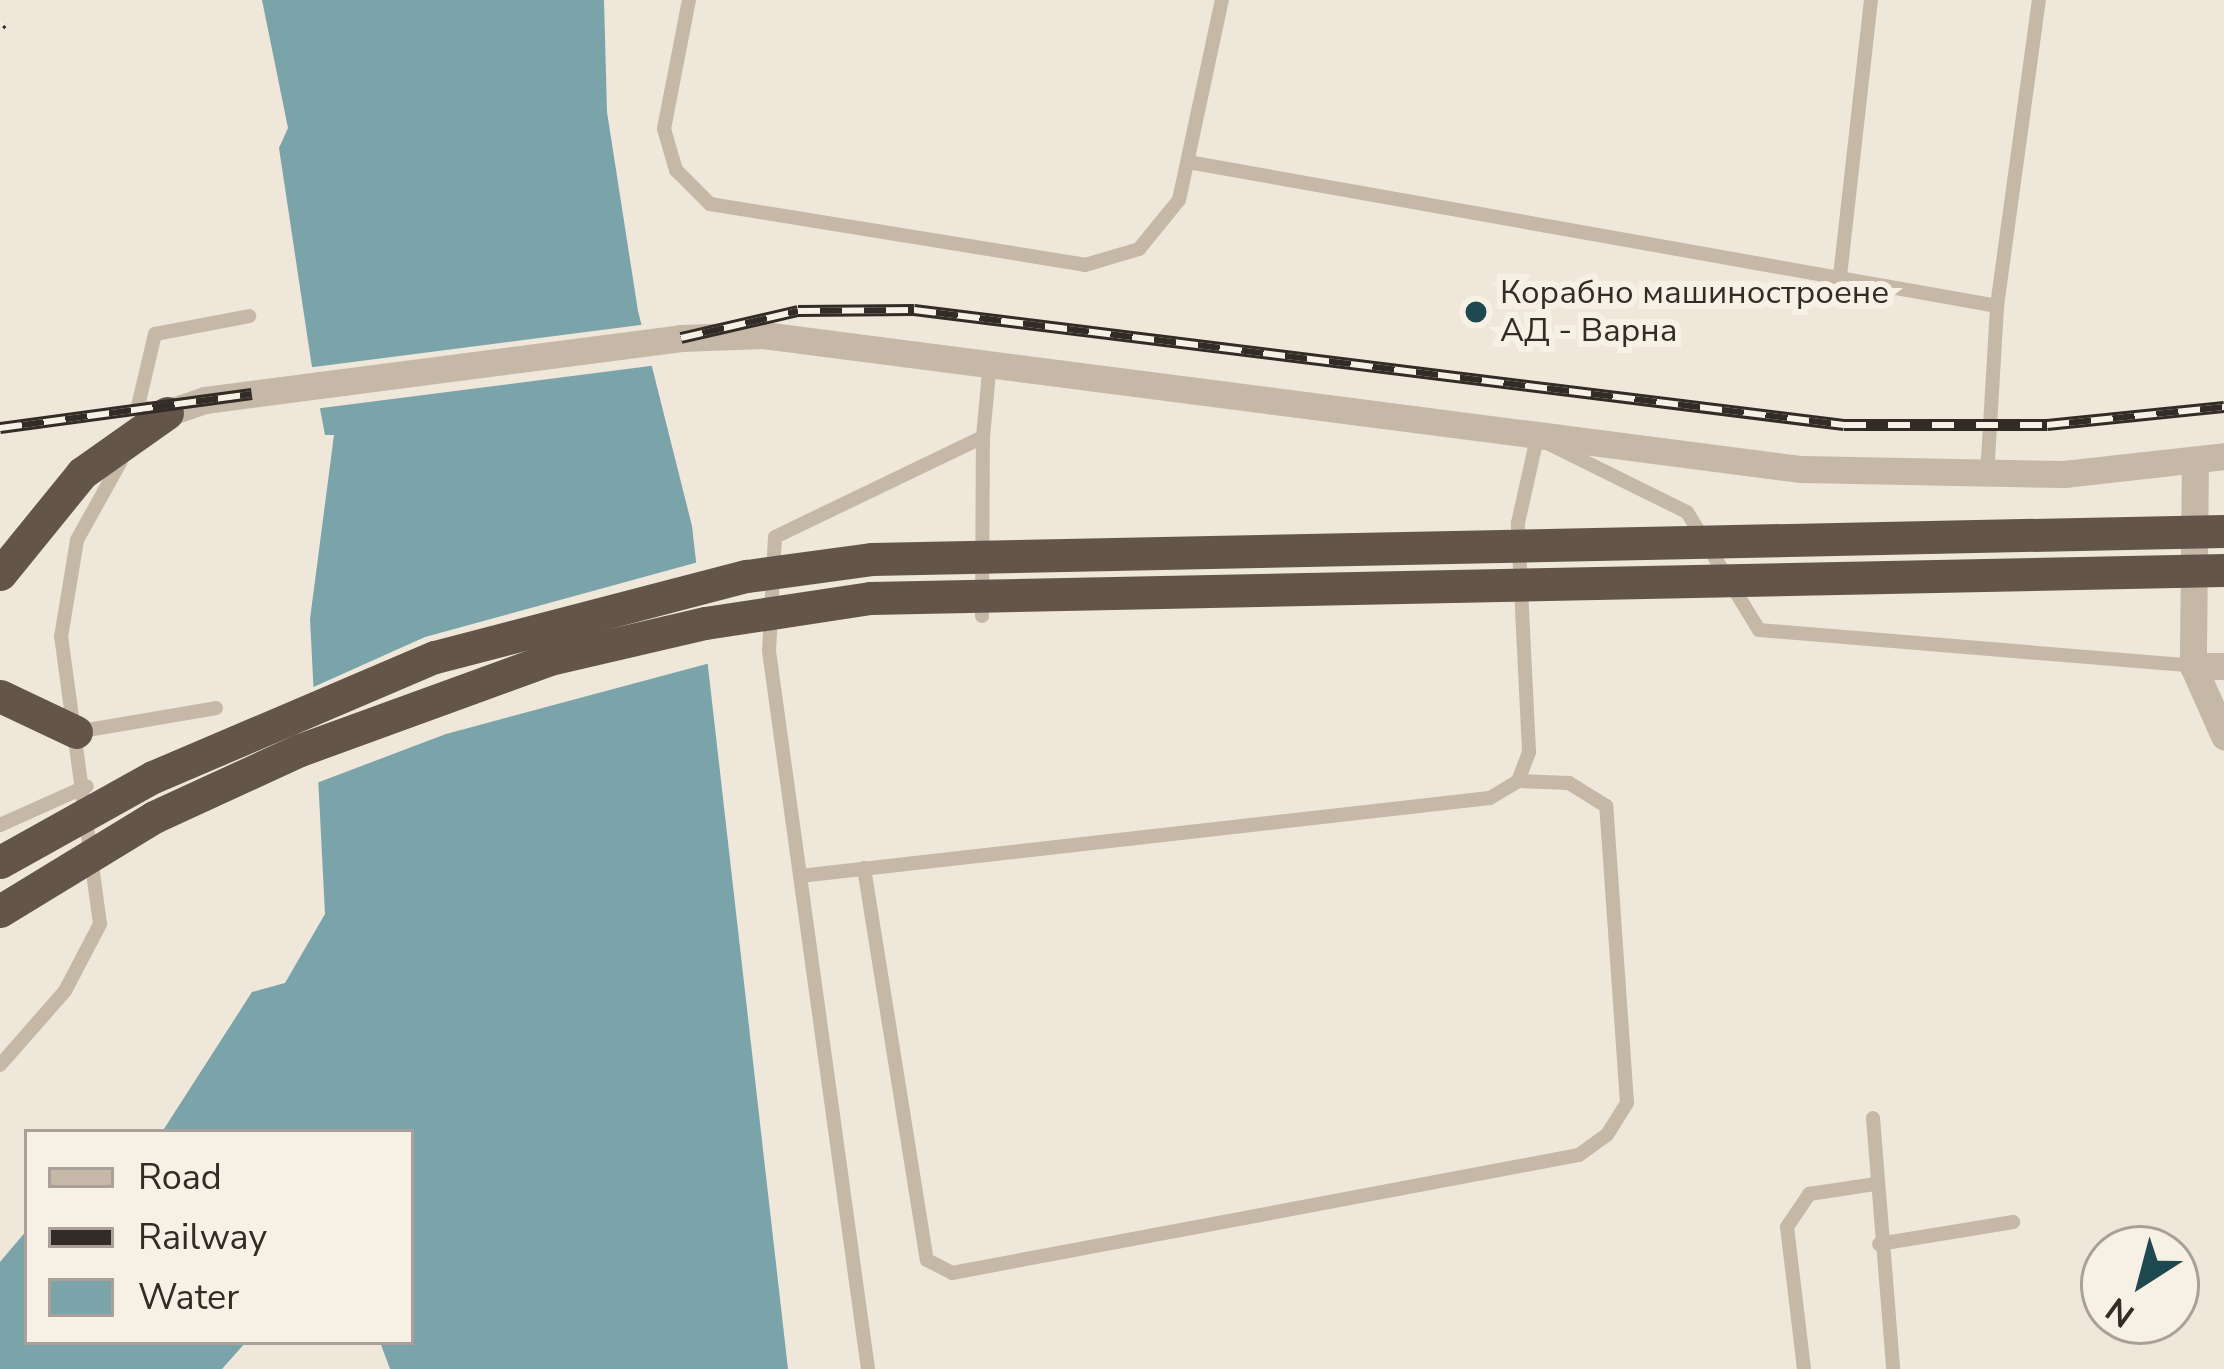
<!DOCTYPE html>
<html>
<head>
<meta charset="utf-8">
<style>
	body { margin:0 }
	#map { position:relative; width:2224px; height:1369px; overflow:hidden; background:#efe7d9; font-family:"Nunito Sans",sans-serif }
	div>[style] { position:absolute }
	.water>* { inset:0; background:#7aa4aa }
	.pier>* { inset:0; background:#efe7d9 }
	.service>* { height:14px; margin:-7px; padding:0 7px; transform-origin:7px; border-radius:7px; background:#c6b8a6 }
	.minor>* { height:27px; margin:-13.5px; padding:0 13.5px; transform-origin:13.5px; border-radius:13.5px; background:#c6b8a6 }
	.trunk>* { height:33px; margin:-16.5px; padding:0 16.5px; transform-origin:16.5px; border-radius:16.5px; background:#64554b }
	.rail>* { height:12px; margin-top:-6px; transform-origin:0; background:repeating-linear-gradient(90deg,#f7f0e5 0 22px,#332b26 0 44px); box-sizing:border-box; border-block:3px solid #332b26 }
	.trunk-bridge>* { height:33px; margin:-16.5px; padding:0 16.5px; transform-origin:16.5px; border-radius:16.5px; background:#64554b }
	.dots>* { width:33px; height:33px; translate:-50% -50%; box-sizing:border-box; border:6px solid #f7f0e5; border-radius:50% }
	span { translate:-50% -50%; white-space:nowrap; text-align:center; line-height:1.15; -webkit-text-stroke:12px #f7f0e5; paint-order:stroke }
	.poi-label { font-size:33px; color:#332b26 }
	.left { translate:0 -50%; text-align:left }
	.legend { position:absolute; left:24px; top:1129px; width:390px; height:216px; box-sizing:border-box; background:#f7f0e5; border:3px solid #a9a199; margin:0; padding:15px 21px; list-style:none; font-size:36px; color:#332b26 }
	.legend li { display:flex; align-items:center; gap:24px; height:60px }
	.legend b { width:60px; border:3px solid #a9a199 }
	.north { position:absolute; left:2080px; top:1225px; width:120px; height:120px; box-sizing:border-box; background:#f7f0e5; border:3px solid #a9a199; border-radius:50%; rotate:216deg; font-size:33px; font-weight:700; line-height:48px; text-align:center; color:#332b26 }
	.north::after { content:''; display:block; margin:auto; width:42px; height:54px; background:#1f4951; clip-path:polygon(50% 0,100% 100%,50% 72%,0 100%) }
</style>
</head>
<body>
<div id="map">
	<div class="water">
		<div style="clip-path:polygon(262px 0,604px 0,607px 112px,638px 311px,692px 526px,788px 1369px,390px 1369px,380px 1342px,411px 1342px,411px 1132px,162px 1132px,252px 992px,285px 983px,325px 914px,310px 619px,334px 435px,325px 435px,311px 361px,279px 148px,288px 128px)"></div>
		<div style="clip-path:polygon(27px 1230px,27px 1342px,246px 1342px,222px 1369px,0 1369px,0 1262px)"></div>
	</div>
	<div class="pier">
		<div style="clip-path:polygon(648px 324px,658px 365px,314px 409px,306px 368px)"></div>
		<div style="clip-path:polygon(702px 561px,714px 662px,446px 734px,314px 784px,309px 689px,425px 637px)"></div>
	</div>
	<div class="service">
		<div style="left:689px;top:0;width:131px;rotate:101deg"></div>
		<div style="left:664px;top:129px;width:43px;rotate:73.7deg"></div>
		<div style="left:676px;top:170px;width:48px;rotate:45deg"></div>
		<div style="left:710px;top:204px;width:380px;rotate:9.2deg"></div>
		<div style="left:1085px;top:265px;width:56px;rotate:-16.5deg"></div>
		<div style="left:1139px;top:249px;width:63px;rotate:-50.8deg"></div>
		<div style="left:1179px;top:200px;width:205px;rotate:-77.9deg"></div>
		<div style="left:1188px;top:162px;width:822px;rotate:10.09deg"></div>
		<div style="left:1840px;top:276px;width:278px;rotate:-83.6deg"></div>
		<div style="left:164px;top:412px;width:27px;rotate:-167deg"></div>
		<div style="left:138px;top:406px;width:74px;rotate:-76.7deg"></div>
		<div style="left:155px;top:334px;width:96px;rotate:-10.8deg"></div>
		<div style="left:1987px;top:476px;width:170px;rotate:-86.6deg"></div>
		<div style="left:1997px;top:306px;width:309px;rotate:-82.2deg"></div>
		<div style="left:982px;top:616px;width:179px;rotate:-89.7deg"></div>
		<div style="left:76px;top:732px;width:142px;rotate:-9.7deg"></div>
		<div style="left:0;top:825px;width:95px;rotate:-24.1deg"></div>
		<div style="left:864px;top:868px;width:397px;rotate:80.9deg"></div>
		<div style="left:927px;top:1260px;width:28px;rotate:27deg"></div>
		<div style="left:952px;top:1273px;width:638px;rotate:-10.66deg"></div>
		<div style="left:1579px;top:1155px;width:34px;rotate:-36deg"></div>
		<div style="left:1607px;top:1135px;width:38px;rotate:-58deg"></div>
		<div style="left:1627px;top:1103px;width:298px;rotate:-94deg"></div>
		<div style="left:1606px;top:806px;width:44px;rotate:-148.1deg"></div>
		<div style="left:1569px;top:783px;width:51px;rotate:-177.8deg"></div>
		<div style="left:800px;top:876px;width:694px;rotate:-6.45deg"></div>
		<div style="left:1490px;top:798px;width:33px;rotate:-31deg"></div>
		<div style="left:1518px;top:781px;width:31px;rotate:-69deg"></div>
		<div style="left:1529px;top:752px;width:229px;rotate:-92.8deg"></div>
		<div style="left:1518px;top:523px;width:87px;rotate:-77.4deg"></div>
		<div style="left:1537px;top:438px;width:167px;rotate:26.3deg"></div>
		<div style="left:1687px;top:512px;width:138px;rotate:58.6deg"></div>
		<div style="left:1759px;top:630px;width:435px;rotate:4.7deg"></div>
		<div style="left:0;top:1065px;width:98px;rotate:-48.7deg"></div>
		<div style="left:65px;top:991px;width:76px;rotate:-62.4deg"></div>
		<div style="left:100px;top:924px;width:290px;rotate:-97.7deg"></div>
		<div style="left:61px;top:637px;width:98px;rotate:-80.6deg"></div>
		<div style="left:77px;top:540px;width:90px;rotate:-60.9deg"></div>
		<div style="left:1873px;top:1118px;width:252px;rotate:85.4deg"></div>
		<div style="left:1879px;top:1244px;width:136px;rotate:-9.3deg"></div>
		<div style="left:868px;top:1369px;width:725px;rotate:-97.85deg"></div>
		<div style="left:769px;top:651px;width:114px;rotate:-87deg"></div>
		<div style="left:775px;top:537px;width:231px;rotate:-25.7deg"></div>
		<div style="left:983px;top:437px;width:76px;rotate:-84.7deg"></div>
		<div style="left:1804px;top:1369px;width:143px;rotate:-96.8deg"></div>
		<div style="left:1787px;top:1227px;width:40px;rotate:-56deg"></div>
		<div style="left:1809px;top:1194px;width:68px;rotate:-8.5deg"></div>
	</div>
	<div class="minor">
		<div style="left:167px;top:413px;width:40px;rotate:-18.9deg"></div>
		<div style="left:205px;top:400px;width:480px;rotate:-7.4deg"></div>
		<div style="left:681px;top:338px;width:82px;rotate:-2.1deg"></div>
		<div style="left:763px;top:335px;width:1047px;rotate:7.36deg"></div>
		<div style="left:1801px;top:469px;width:263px;rotate:1.1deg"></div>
		<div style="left:2064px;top:474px;width:161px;rotate:-6.4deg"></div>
		<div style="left:2195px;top:460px;width:206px;rotate:90.6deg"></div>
		<div style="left:2193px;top:666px;width:77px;rotate:66.1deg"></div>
		<div style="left:2193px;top:666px;width:31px"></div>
	</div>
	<div class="trunk">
		<div style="left:0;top:574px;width:130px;rotate:-50.9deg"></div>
		<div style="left:82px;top:473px;width:104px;rotate:-35.2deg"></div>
		<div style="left:0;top:696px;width:84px;rotate:25.3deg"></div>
	</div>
	<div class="rail">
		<div style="left:0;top:25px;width:3px;rotate:-45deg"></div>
		<div style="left:681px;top:338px;width:120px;rotate:-13deg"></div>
		<div style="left:798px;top:311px;width:116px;rotate:-0.5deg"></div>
		<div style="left:914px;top:310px;width:937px;rotate:7.05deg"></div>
		<div style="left:1844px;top:425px;width:203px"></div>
		<div style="left:2047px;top:425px;width:178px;rotate:-5.8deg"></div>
		<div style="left:0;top:428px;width:254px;rotate:-7.7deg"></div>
	</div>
	<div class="trunk-bridge">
		<div style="left:0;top:862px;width:175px;rotate:-29.1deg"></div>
		<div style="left:153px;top:777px;width:306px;rotate:-23.1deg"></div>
		<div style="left:435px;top:657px;width:322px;rotate:-14.6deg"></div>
		<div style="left:747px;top:576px;width:125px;rotate:-7.8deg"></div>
		<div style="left:871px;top:559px;width:1353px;rotate:-1.19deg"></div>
		<div style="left:0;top:911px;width:180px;rotate:-31.4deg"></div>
		<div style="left:154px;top:817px;width:161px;rotate:-24.7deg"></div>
		<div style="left:300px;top:750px;width:266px;rotate:-20deg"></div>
		<div style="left:550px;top:659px;width:159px;rotate:-13.1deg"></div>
		<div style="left:705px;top:623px;width:167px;rotate:-8.6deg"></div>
		<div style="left:870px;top:598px;width:1354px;rotate:-1.18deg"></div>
	</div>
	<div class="dots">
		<div style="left:1476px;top:312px;background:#1f4951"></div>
	</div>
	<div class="poi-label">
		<span class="left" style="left:1500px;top:312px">Корабно машиностроене<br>АД - Варна</span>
	</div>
	<ul class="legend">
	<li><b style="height:15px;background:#c6b8a6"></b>Road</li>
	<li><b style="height:15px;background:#332b26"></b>Railway</li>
	<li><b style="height:33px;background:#7aa4aa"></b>Water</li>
	</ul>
	<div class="north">N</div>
</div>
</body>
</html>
